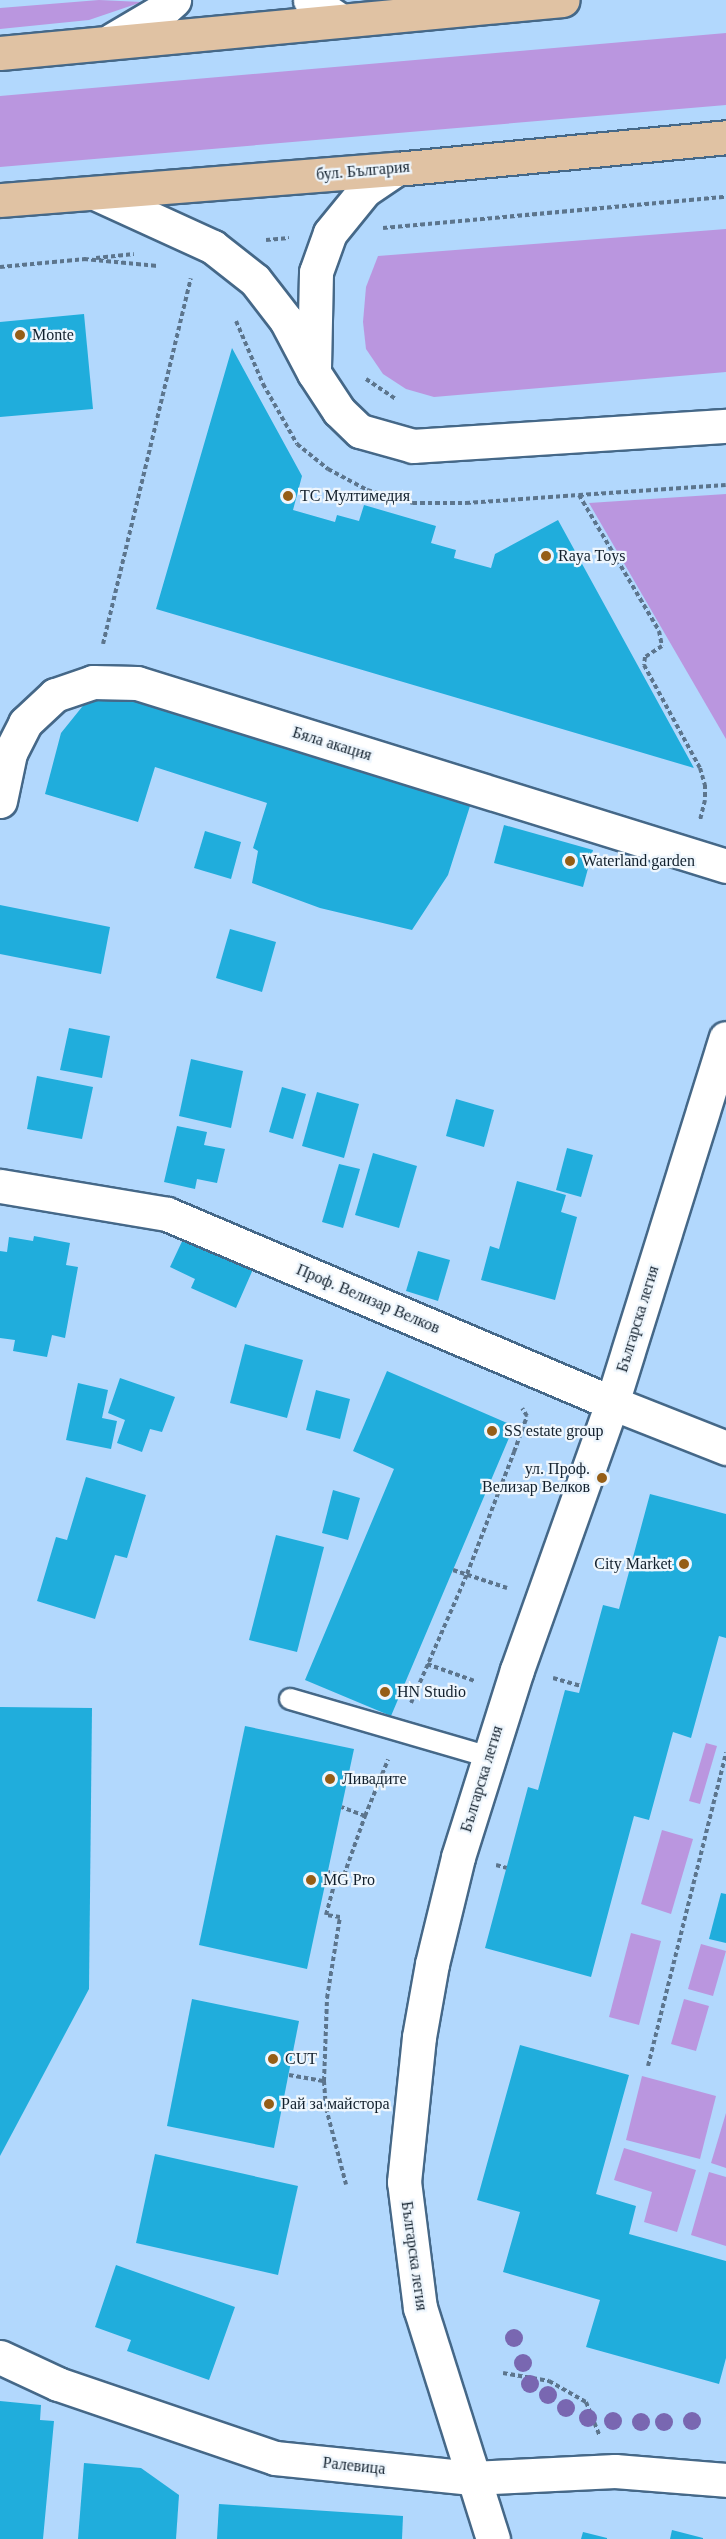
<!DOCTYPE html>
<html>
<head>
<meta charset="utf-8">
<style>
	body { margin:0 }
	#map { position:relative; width:726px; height:2539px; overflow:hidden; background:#b2d8fd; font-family:Georgia,serif }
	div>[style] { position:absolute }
	.green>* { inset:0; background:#ba96df }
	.building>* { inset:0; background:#20addc }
	.path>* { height:4px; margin-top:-2px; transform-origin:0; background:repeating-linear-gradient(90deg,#5c758d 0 4.5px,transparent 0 7.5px) }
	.roads { filter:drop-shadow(2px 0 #456888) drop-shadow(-2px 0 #456888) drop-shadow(0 2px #456888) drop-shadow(0 -2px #456888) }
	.lane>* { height:20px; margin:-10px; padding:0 10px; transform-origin:10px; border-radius:10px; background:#fff }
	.street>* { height:33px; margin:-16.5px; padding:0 16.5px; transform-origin:16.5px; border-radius:16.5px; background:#fff }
	.primary>* { height:33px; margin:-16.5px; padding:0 16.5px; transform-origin:16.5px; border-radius:16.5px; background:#e0c2a3 }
	.trees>* { width:18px; height:18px; margin:-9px; border-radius:50%; background:#7967b1 }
	.dots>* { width:16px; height:16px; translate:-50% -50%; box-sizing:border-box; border:3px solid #eef6fd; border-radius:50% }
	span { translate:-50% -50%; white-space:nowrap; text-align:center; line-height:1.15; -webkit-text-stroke:4.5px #eef6fd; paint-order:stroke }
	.street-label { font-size:16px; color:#12202d }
	.poi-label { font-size:16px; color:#12202d }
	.left { translate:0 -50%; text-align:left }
	.right { translate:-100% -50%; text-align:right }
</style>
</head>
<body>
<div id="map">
	<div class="green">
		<div style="clip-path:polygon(99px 0,142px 2px,89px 20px,0 29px,0 8px)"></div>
		<div style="clip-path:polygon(726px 33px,726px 105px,0 167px,0 96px)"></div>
		<div style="clip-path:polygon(726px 229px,726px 372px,434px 397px,406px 389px,383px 374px,366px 349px,363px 322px,366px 287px,378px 256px)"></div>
		<div style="clip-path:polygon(726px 494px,726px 739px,589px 503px)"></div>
		<div style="clip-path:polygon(706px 1743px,717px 1746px,700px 1804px,689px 1801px)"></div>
		<div style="clip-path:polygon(662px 1830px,693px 1839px,671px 1914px,641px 1904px)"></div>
		<div style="clip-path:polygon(631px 1933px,661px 1941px,639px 2025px,609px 2017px)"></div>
		<div style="clip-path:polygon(701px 1944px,726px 1951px,713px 1996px,688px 1989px)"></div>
		<div style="clip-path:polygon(684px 1999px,709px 2006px,696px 2051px,671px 2044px)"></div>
		<div style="clip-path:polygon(642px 2076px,716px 2096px,700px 2159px,626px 2140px)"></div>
		<div style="clip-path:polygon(726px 2113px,726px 2168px,711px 2163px)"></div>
		<div style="clip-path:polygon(624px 2148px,696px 2170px,677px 2232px,644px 2222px,652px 2192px,614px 2180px)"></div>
		<div style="clip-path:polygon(709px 2172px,726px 2177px,726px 2246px,691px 2235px)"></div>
	</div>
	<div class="building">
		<div style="clip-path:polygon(84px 314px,93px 409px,0 417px,0 322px)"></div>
		<div style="clip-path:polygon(232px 348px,302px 476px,293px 510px,335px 522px,337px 515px,359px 521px,364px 505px,436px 526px,431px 543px,456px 550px,454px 558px,491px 568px,495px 554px,558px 520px,694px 768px,156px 609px)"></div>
		<div style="clip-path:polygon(121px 695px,470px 806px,448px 875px,412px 930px,320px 908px,252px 883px,258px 851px,253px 848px,267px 803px,155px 767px,138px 822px,45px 794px,61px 733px,86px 702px)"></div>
		<div style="clip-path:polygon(504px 825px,593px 850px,583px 887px,494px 863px)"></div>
		<div style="clip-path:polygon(205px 831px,241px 842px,231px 879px,194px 868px)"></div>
		<div style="clip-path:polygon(0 905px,110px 927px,101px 974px,0 954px)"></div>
		<div style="clip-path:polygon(230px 929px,276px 942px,262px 992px,216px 978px)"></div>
		<div style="clip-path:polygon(69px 1028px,110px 1036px,102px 1078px,60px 1070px)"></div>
		<div style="clip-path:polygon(191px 1059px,243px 1071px,231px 1128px,179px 1116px)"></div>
		<div style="clip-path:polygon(37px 1076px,93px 1087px,82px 1139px,27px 1129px)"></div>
		<div style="clip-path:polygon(282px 1087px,306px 1094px,293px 1139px,269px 1132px)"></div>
		<div style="clip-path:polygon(317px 1092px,359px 1104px,344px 1158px,302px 1146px)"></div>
		<div style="clip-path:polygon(456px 1099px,494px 1110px,484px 1147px,446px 1136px)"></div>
		<div style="clip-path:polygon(177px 1126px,207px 1132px,204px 1145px,225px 1149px,217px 1183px,197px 1179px,195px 1189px,164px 1182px)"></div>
		<div style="clip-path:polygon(567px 1148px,593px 1155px,581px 1197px,556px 1190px)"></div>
		<div style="clip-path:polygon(373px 1153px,417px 1166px,399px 1228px,355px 1215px)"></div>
		<div style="clip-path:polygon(339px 1164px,360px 1169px,343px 1228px,322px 1222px)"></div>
		<div style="clip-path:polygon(517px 1181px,566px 1195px,561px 1212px,577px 1217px,555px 1300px,481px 1280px,490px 1246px,499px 1249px)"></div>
		<div style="clip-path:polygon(185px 1235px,254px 1267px,236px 1308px,191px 1288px,195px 1279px,170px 1267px)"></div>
		<div style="clip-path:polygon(34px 1236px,70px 1243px,66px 1265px,78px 1267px,65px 1338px,52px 1335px,47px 1357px,13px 1351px,15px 1340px,0 1338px,0 1251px,7px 1252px,9px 1237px,33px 1241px)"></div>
		<div style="clip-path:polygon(418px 1251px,450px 1260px,438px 1301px,406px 1291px)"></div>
		<div style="clip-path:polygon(245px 1344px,303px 1360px,287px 1418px,230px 1403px)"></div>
		<div style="clip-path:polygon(387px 1371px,514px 1426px,391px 1716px,305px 1680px,394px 1469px,353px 1451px)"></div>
		<div style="clip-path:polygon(120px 1378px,175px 1397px,162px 1432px,150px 1429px,142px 1452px,117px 1443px,125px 1420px,108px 1413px)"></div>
		<div style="clip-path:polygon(78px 1383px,108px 1390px,102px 1418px,117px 1421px,111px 1449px,66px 1440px)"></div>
		<div style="clip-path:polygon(316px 1390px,350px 1399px,340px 1439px,306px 1430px)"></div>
		<div style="clip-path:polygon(86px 1477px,146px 1495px,127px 1558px,115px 1555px,95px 1619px,37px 1601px,56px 1537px,67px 1540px)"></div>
		<div style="clip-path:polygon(333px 1490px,360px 1498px,348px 1540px,322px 1533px)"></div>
		<div style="clip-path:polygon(650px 1494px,726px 1514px,726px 1638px,719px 1636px,691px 1738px,673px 1732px,649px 1820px,634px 1816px,591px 1977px,485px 1948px,528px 1787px,538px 1790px,565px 1690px,579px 1693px,603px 1605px,619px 1609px)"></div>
		<div style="clip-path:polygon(276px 1535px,324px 1547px,297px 1652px,249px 1640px)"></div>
		<div style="clip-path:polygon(0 1707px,92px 1708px,89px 1989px,0 2156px)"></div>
		<div style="clip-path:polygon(245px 1726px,354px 1749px,307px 1969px,199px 1945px)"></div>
		<div style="clip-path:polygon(721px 1893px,726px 1894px,726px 1943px,709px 1939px)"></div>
		<div style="clip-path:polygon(192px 1999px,299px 2021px,274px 2148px,167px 2126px)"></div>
		<div style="clip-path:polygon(520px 2045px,629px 2075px,596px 2194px,636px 2206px,629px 2234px,726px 2261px,726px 2358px,719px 2384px,586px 2347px,600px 2300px,503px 2272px,520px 2212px,477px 2200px)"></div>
		<div style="clip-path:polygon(155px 2154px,298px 2186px,278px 2275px,136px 2243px)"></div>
		<div style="clip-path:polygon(116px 2265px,235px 2307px,209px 2380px,127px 2351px,131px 2340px,95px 2327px)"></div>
		<div style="clip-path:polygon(0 2401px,41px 2405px,40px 2420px,54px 2421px,43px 2539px,0 2539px)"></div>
		<div style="clip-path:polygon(84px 2463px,141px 2468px,179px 2495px,176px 2539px,78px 2539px)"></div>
		<div style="clip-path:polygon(219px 2504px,403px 2516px,402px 2539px,217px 2539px)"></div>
		<div style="clip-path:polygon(672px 2530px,703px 2538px,703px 2539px,670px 2539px)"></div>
		<div style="clip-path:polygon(583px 2532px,607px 2538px,607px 2539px,581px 2539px)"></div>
	</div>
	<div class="path">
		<div style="left:383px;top:228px;width:344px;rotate:-5.2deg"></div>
		<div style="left:266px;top:240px;width:23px;rotate:-5deg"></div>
		<div style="left:96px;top:258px;width:38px;rotate:-6deg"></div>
		<div style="left:84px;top:259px;width:74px;rotate:5.4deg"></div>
		<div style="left:0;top:267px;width:86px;rotate:-5.3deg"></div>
		<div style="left:236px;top:321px;width:69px;rotate:66.8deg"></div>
		<div style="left:263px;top:384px;width:69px;rotate:60.5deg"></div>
		<div style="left:297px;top:444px;width:40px;rotate:39deg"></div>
		<div style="left:328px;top:469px;width:44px;rotate:28.3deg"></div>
		<div style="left:367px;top:490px;width:48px;rotate:15.8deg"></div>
		<div style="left:413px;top:503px;width:53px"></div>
		<div style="left:466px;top:503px;width:113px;rotate:-4deg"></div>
		<div style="left:579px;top:495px;width:158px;rotate:59.5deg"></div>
		<div style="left:659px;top:631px;width:15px;rotate:79deg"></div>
		<div style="left:662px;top:646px;width:20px;rotate:147deg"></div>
		<div style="left:645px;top:657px;width:8px;rotate:97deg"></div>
		<div style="left:644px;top:665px;width:117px;rotate:61.5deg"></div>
		<div style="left:700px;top:768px;width:18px;rotate:74deg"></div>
		<div style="left:705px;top:785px;width:15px;rotate:90deg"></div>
		<div style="left:705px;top:800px;width:21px;rotate:104deg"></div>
		<div style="left:366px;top:379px;width:37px;rotate:34deg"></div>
		<div style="left:579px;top:495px;width:147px;rotate:-3.9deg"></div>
		<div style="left:103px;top:644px;width:376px;rotate:-76.5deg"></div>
		<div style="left:453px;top:1570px;width:57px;rotate:18.4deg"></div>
		<div style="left:427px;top:1664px;width:51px;rotate:19.5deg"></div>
		<div style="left:553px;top:1678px;width:29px;rotate:16deg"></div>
		<div style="left:411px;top:1703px;width:141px;rotate:-66.5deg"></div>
		<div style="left:467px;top:1574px;width:131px;rotate:-68.9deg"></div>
		<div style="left:514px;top:1452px;width:38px;rotate:-70deg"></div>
		<div style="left:527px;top:1416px;width:9px;rotate:-122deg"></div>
		<div style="left:365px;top:1816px;width:61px;rotate:-67.7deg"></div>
		<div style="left:496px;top:1865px;width:11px;rotate:15deg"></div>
		<div style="left:337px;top:1874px;width:7px;rotate:8deg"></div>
		<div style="left:344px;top:1875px;width:63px;rotate:-70.4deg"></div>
		<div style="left:365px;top:1816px;width:25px;rotate:-159deg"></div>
		<div style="left:648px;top:2066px;width:323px;rotate:-76deg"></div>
		<div style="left:289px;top:2075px;width:36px;rotate:10deg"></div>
		<div style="left:324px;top:2081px;width:83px;rotate:-87.9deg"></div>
		<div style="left:327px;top:1998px;width:82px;rotate:-80.9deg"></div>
		<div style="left:340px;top:1917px;width:14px;rotate:-172deg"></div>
		<div style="left:326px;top:1915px;width:42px;rotate:-75deg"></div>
		<div style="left:337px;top:1874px;width:9px;rotate:-167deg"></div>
		<div style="left:324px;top:2081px;width:27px;rotate:86deg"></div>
		<div style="left:326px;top:2108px;width:79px;rotate:75.3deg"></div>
		<div style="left:503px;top:2373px;width:47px;rotate:9.9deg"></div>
		<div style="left:549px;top:2381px;width:43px;rotate:29.6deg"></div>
		<div style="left:586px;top:2402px;width:35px;rotate:68deg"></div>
	</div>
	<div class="roads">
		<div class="lane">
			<div style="left:290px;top:1699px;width:207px;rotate:16.2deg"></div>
		</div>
		<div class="street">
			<div style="left:310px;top:0;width:36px;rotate:34deg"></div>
			<div style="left:112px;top:40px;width:59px;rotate:-30.5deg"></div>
			<div style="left:163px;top:10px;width:15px;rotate:-42deg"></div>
			<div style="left:95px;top:193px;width:130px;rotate:24.6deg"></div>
			<div style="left:213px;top:247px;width:53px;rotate:38.2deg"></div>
			<div style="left:255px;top:280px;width:51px;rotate:52.2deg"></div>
			<div style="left:286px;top:320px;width:60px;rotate:62.2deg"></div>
			<div style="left:314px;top:373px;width:45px;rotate:56.7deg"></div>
			<div style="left:339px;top:411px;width:29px;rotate:44deg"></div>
			<div style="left:360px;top:431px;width:55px;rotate:15.8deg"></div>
			<div style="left:413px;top:446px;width:314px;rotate:-3.7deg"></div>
			<div style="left:314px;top:368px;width:96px;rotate:-88.8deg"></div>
			<div style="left:316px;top:272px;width:41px;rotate:-70.3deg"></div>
			<div style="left:330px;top:233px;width:55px;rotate:-50.9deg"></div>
			<div style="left:365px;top:190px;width:37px;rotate:-34deg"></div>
			<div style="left:0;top:801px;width:49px;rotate:-78.2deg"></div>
			<div style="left:10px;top:753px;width:34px;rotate:-63deg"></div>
			<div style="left:25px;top:723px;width:41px;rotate:-43deg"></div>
			<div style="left:55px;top:695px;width:40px;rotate:-18.9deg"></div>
			<div style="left:93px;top:682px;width:44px;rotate:1.3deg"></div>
			<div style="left:137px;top:683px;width:617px;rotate:17.26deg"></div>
			<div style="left:0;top:1186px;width:169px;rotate:9.5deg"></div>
			<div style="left:167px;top:1214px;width:483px;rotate:23deg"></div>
			<div style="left:612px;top:1403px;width:123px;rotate:21.5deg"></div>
			<div style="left:0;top:2357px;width:64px;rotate:25deg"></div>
			<div style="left:58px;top:2384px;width:229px;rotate:18.8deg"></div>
			<div style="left:275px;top:2458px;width:198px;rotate:5.8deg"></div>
			<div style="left:472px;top:2478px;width:143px;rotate:-2.8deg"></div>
			<div style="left:615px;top:2471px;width:111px;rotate:4.6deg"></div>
			<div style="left:493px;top:2539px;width:242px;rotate:-107.5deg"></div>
			<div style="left:420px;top:2308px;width:127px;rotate:-97.2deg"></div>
			<div style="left:404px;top:2182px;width:146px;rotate:-84.1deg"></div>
			<div style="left:419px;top:2037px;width:74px;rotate:-79.9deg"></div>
			<div style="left:432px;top:1964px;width:110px;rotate:-76.3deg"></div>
			<div style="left:458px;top:1857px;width:196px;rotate:-72.5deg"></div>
			<div style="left:517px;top:1670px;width:283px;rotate:-70.4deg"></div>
			<div style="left:612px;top:1403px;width:382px;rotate:-72.7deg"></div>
		</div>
		<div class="primary">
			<div style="left:0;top:53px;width:565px;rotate:-5.38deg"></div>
			<div style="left:0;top:200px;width:397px;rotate:-4.5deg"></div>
			<div style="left:396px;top:169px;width:332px;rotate:-5.5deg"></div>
		</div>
	</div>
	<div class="trees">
		<div style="left:514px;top:2338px"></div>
		<div style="left:523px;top:2363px"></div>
		<div style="left:530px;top:2384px"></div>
		<div style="left:548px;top:2395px"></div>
		<div style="left:566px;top:2408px"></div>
		<div style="left:588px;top:2418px"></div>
		<div style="left:613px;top:2421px"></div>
		<div style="left:692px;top:2421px"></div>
		<div style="left:641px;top:2422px"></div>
		<div style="left:664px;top:2422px"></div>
	</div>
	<div class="dots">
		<div style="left:20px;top:335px;background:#955e17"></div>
		<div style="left:288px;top:496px;background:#955e17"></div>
		<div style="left:546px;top:556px;background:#955e17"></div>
		<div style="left:570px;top:861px;background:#955e17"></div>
		<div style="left:492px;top:1431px;background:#955e17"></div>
		<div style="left:602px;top:1478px;background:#955e17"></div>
		<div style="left:684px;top:1564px;background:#955e17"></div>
		<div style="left:385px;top:1692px;background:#955e17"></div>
		<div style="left:330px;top:1779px;background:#955e17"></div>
		<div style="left:311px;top:1880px;background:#955e17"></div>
		<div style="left:273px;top:2059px;background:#955e17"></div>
		<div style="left:269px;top:2104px;background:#955e17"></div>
	</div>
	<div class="street-label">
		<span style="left:363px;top:171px;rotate:-5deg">бул. България</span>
		<span style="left:332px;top:744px;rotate:17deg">Бяла акация</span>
		<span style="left:368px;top:1299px;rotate:23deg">Проф. Велизар Велков</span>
		<span style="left:638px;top:1319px;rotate:-73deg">Българска легия</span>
		<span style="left:482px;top:1779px;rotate:-73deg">Българска легия</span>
		<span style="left:414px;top:2256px;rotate:82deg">Българска легия</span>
		<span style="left:354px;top:2466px;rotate:6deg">Ралевица</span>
	</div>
	<div class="poi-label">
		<span class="left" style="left:32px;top:335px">Monte</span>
		<span class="left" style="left:300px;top:496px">ТС Мултимедия</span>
		<span class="left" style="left:558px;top:556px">Raya Toys</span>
		<span class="left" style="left:582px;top:861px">Waterland garden</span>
		<span class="left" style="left:504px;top:1431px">SS estate group</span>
		<span class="right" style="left:590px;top:1478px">ул. Проф.<br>Велизар Велков</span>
		<span class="right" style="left:672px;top:1564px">City Market</span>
		<span class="left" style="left:397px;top:1692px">HN Studio</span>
		<span class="left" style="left:342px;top:1779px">Ливадите</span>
		<span class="left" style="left:323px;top:1880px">MG Pro</span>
		<span class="left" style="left:285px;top:2059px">CUT</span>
		<span class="left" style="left:281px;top:2104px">Рай за майстора</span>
	</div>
</div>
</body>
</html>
